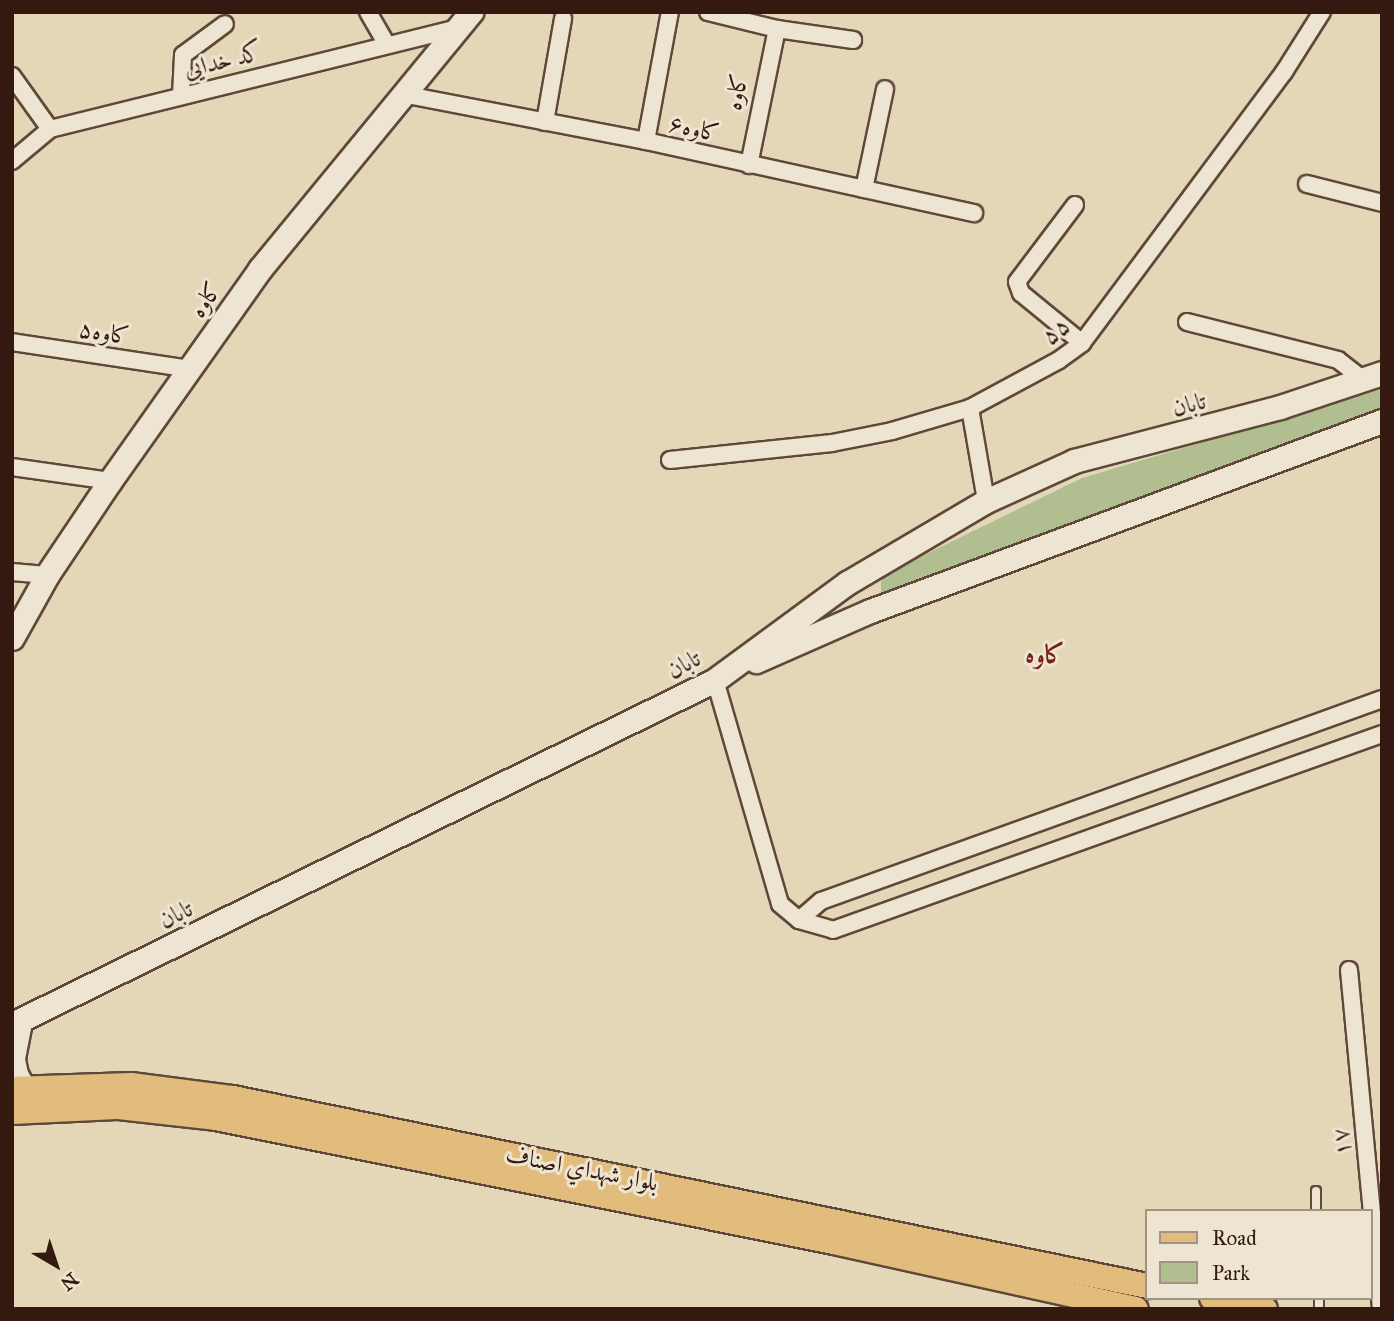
<!DOCTYPE html>
<html>
<head>
<meta charset="utf-8">
<style>
	body { margin:0 }
	#map { position:relative; width:1394px; height:1321px; overflow:hidden; background:#e3d7b8; font-family:"IM FELL Great Primer",Amiri,serif }
	div>[style] { position:absolute }
	.green>* { inset:0; background:#b1bf90 }
	.roads { filter:drop-shadow(2px 0 #5f4839) drop-shadow(-2px 0 #5f4839) drop-shadow(0 2px #5f4839) drop-shadow(0 -2px #5f4839) }
	.lane>* { height:8px; margin:-4px; padding:0 4px; transform-origin:4px; border-radius:4px; background:#ede5d1 }
	.street>* { height:16px; margin:-8px; padding:0 8px; transform-origin:8px; border-radius:8px; background:#ede5d1 }
	.secondary>* { height:23px; margin:-11.5px; padding:0 11.5px; transform-origin:11.5px; border-radius:11.5px; background:#ede5d1 }
	.primary>* { height:24px; margin:-12px; padding:0 12px; transform-origin:12px; border-radius:12px; background:#e2bc7c }
	span { translate:-50% -50%; white-space:nowrap; text-align:center; line-height:1.15; -webkit-text-stroke:6px #ede5d1; paint-order:stroke }
	.street-label { font-size:24px; color:#33190f }
	.neighbourhood-label { font-size:26px; color:#7a1f14; font-weight:700 }
	.frame { position:absolute; inset:0; border:14px solid #33190f; pointer-events:none }
	.legend { position:absolute; left:1145px; top:1209px; width:228px; height:91px; box-sizing:border-box; background:#ede5d1; border:2px solid #a39383; margin:0; padding:9px 12px; list-style:none; font-size:21px; color:#33190f }
	.legend li { display:flex; align-items:center; gap:14px; height:35px }
	.legend b { width:35px; border:2px solid #a39383 }
	.north { position:absolute; left:21px; top:1230px; width:70px; height:70px; -webkit-text-stroke:5px #ede5d1; paint-order:stroke; rotate:141deg; font-size:19px; font-weight:700; line-height:28px; text-align:center; color:#33190f }
	.north::after { content:''; display:block; margin:auto; width:24px; height:32px; background:#33190f; clip-path:polygon(50% 0,100% 100%,50% 72%,0 100%) }
</style>
</head>
<body>
<div id="map">
	<div class="green">
		<div style="clip-path:polygon(1382px 389px,1382px 410px,893px 594px,881px 593px,881px 582px,885px 574px,1082px 478px)"></div>
	</div>
	<div class="roads">
		<div class="lane">
			<div style="left:1316px;top:1191px;width:20px;rotate:90deg"></div>
			<div style="left:1319px;top:1298px;width:11px;rotate:90deg"></div>
		</div>
		<div class="street">
			<div style="left:368px;top:12px;width:38px;rotate:60deg"></div>
			<div style="left:708px;top:12px;width:71px;rotate:13.8deg"></div>
			<div style="left:777px;top:29px;width:77px;rotate:8.2deg"></div>
			<div style="left:12px;top:76px;width:65px;rotate:54.4deg"></div>
			<div style="left:402px;top:94px;width:248px;rotate:10.9deg"></div>
			<div style="left:646px;top:141px;width:336px;rotate:12.4deg"></div>
			<div style="left:181px;top:95px;width:40px;rotate:-87.1deg"></div>
			<div style="left:183px;top:55px;width:52px;rotate:-36.4deg"></div>
			<div style="left:545px;top:122px;width:105px;rotate:-80.1deg"></div>
			<div style="left:646px;top:141px;width:131px;rotate:-79.5deg"></div>
			<div style="left:12px;top:161px;width:50px;rotate:-40.1deg"></div>
			<div style="left:50px;top:129px;width:416px;rotate:-13.9deg"></div>
			<div style="left:749px;top:165px;width:139px;rotate:-78.4deg"></div>
			<div style="left:1307px;top:184px;width:77px;rotate:14.2deg"></div>
			<div style="left:864px;top:189px;width:102px;rotate:-78.1deg"></div>
			<div style="left:1075px;top:205px;width:96px;rotate:127deg"></div>
			<div style="left:1017px;top:282px;width:12px;rotate:70deg"></div>
			<div style="left:1021px;top:293px;width:79px;rotate:39.3deg"></div>
			<div style="left:1187px;top:322px;width:156px;rotate:14.1deg"></div>
			<div style="left:1338px;top:360px;width:33px;rotate:38deg"></div>
			<div style="left:12px;top:342px;width:180px;rotate:8.6deg"></div>
			<div style="left:970px;top:408px;width:94px;rotate:80.2deg"></div>
			<div style="left:670px;top:460px;width:163px;rotate:-6deg"></div>
			<div style="left:832px;top:443px;width:61px;rotate:-11.3deg"></div>
			<div style="left:892px;top:431px;width:81px;rotate:-16.4deg"></div>
			<div style="left:970px;top:408px;width:101px;rotate:-28.3deg"></div>
			<div style="left:1059px;top:360px;width:29px;rotate:-36deg"></div>
			<div style="left:1082px;top:343px;width:338px;rotate:-53.3deg"></div>
			<div style="left:1284px;top:72px;width:71px;rotate:-57.7deg"></div>
			<div style="left:12px;top:467px;width:99px;rotate:8.1deg"></div>
			<div style="left:12px;top:572px;width:35px;rotate:5deg"></div>
			<div style="left:715px;top:680px;width:233px;rotate:73.8deg"></div>
			<div style="left:780px;top:904px;width:25px;rotate:40deg"></div>
			<div style="left:799px;top:920px;width:35px;rotate:16deg"></div>
			<div style="left:833px;top:930px;width:583px;rotate:-19.65deg"></div>
			<div style="left:799px;top:920px;width:29px;rotate:-41deg"></div>
			<div style="left:821px;top:901px;width:596px;rotate:-19.8deg"></div>
			<div style="left:1349px;top:970px;width:341px;rotate:84.6deg"></div>
		</div>
		<div class="secondary">
			<div style="left:12px;top:638px;width:72px;rotate:-60.9deg"></div>
			<div style="left:47px;top:575px;width:113px;rotate:-56.2deg"></div>
			<div style="left:110px;top:481px;width:260px;rotate:-54.7deg"></div>
			<div style="left:260px;top:269px;width:333px;rotate:-50.6deg"></div>
			<div style="left:756px;top:661px;width:124px;rotate:-23.7deg"></div>
			<div style="left:870px;top:611px;width:546px;rotate:-20.36deg"></div>
			<div style="left:20px;top:1022px;width:38px;rotate:101deg"></div>
			<div style="left:13px;top:1059px;width:15px;rotate:79deg"></div>
			<div style="left:16px;top:1074px;width:18px;rotate:61deg"></div>
			<div style="left:12px;top:1024px;width:783px;rotate:-26.07deg"></div>
			<div style="left:715px;top:680px;width:164px;rotate:-36.3deg"></div>
			<div style="left:847px;top:583px;width:161px;rotate:-30.5deg"></div>
			<div style="left:986px;top:501px;width:97px;rotate:-24.4deg"></div>
			<div style="left:1074px;top:461px;width:213px;rotate:-14.7deg"></div>
			<div style="left:1280px;top:407px;width:108px;rotate:-18.4deg"></div>
		</div>
		<div class="primary">
			<div style="left:12px;top:1089px;width:119px;rotate:-1.9deg"></div>
			<div style="left:131px;top:1085px;width:103px;rotate:7.3deg"></div>
			<div style="left:233px;top:1098px;width:933px;rotate:11.62deg"></div>
			<div style="left:12px;top:1112px;width:105px;rotate:-2.7deg"></div>
			<div style="left:117px;top:1107px;width:100px;rotate:6.3deg"></div>
			<div style="left:216px;top:1118px;width:630px;rotate:11.35deg"></div>
			<div style="left:834px;top:1242px;width:309px;rotate:12.5deg"></div>
			<div style="left:1212px;top:1298px;width:54px;rotate:11.7deg"></div>
		</div>
	</div>
	<div class="street-label">
		<span style="left:223px;top:61px;rotate:-14deg">کد خدایی</span>
		<span style="left:737px;top:92px;rotate:-78deg">کاوه</span>
		<span style="left:694px;top:129px;rotate:13deg">کاوه۶</span>
		<span style="left:206px;top:300px;rotate:-55deg">کاوه</span>
		<span style="left:1056px;top:331px;rotate:-39deg">۵۵</span>
		<span style="left:104px;top:333px;rotate:9deg">کاوه۵</span>
		<span style="left:1189px;top:405px;rotate:-14deg">تابان</span>
		<span style="left:684px;top:665px;rotate:-28deg">تابان</span>
		<span style="left:176px;top:915px;rotate:-26deg">تابان</span>
		<span style="left:1342px;top:1142px;rotate:-96deg">۱۷</span>
		<span style="left:582px;top:1169px;rotate:11deg">بلوار شهداي اصناف</span>
	</div>
	<div class="neighbourhood-label">
		<span style="left:1045px;top:655px">کاوه</span>
	</div>
	<div class="frame"></div>
	<ul class="legend">
	<li><b style="height:9px;background:#e2bc7c"></b>Road</li>
	<li><b style="height:19px;background:#b1bf90"></b>Park</li>
	</ul>
	<div class="north">N</div>
</div>
</body>
</html>
